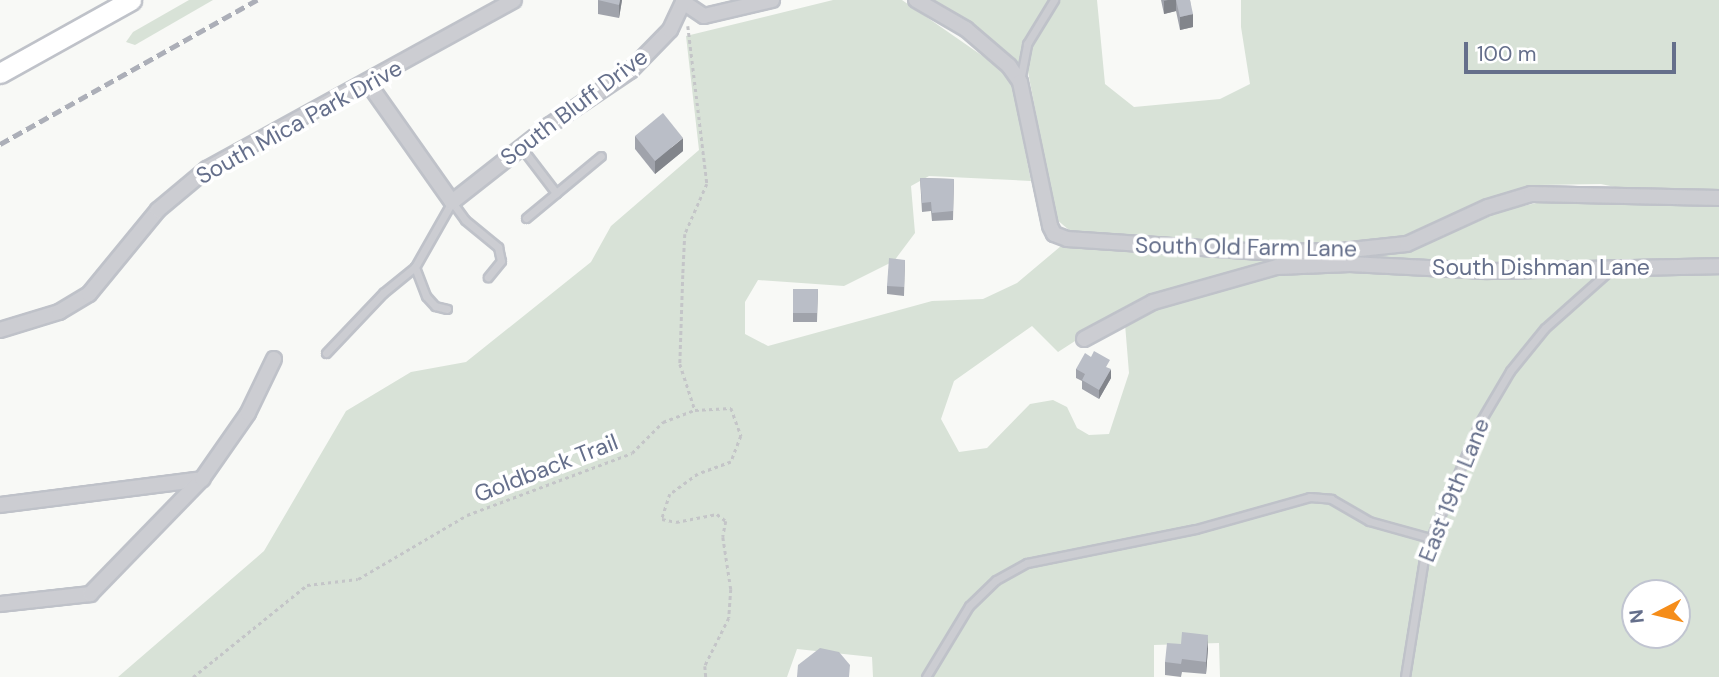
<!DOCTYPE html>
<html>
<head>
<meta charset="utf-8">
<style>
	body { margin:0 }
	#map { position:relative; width:1719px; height:677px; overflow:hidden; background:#f8f9f6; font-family:"DM Sans",sans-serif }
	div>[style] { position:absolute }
	.green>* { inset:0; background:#d8e2d7 }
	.path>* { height:2.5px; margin-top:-1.25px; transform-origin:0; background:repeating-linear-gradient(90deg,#c4c5c8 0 3.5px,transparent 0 7px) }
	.roads { filter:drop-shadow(2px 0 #bfc2c9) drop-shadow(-2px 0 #bfc2c9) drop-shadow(0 2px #bfc2c9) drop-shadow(0 -2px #bfc2c9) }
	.service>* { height:7px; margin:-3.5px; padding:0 3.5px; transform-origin:3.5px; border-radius:3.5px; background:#cccdd2 }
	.minor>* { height:14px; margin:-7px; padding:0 7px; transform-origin:7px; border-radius:7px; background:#cccdd2 }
	.secondary>* { height:19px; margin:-9.5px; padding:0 9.5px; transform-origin:9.5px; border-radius:9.5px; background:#fff }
	.rail>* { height:4.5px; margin-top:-2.25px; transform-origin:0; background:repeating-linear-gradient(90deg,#acafb8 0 10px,transparent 0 15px) }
	.wall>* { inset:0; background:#a0a3ab }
	.shaded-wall>* { inset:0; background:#82858b }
	.building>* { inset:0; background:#babec7 }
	span { translate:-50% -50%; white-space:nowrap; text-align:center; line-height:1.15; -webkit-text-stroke:7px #fff; paint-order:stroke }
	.street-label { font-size:23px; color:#656f8b }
	.north { position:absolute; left:1621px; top:579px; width:70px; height:70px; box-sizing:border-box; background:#fff; border:2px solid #c1c5d1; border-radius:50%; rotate:263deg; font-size:19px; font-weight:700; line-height:28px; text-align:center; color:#656f8b }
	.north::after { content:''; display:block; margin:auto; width:24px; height:32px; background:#f58d1a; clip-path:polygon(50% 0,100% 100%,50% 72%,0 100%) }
	.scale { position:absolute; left:1464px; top:42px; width:212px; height:32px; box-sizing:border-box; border:4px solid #656f8b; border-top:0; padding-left:9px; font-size:21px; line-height:24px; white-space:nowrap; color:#656f8b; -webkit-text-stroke:5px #fff; paint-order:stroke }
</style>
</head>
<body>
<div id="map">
	<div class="green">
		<div style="clip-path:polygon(189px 0,213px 0,135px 45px,126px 42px,133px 32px)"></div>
		<div style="clip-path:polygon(evenodd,833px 0,902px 0,1010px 75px,1031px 181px,929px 176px,911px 186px,915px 233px,894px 261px,844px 286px,758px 280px,745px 302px,745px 334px,768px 346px,932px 301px,983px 299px,1017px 283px,1061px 246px,1263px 257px,1412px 248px,1508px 209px,1546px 201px,1719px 206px,1719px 677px,1220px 677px,1219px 643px,1154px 645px,1154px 677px,873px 677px,872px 657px,797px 649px,787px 677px,118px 677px,264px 551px,346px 411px,411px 372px,466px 362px,591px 262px,611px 226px,699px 150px,686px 36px,833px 0,1117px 314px,1125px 324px,1129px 373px,1109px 434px,1089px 435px,1077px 428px,1067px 407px,1053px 400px,1030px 404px,987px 448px,959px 452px,941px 419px,954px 381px,1032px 326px,1058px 352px,1117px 314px,833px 0,1635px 593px,1677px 593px,1677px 635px,1635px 635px,1635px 593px)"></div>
		<div style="clip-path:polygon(934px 0,1097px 0,1105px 84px,1134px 107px,1220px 99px,1250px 84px,1241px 27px,1241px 0,1719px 0,1719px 192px,1643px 193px,1601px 184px,1538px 185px,1490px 199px,1405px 239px,1380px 242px,1279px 247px,1096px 239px,1069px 230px,1056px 219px,1028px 72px)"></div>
	</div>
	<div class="path">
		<div style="left:688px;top:26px;width:159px;rotate:83.1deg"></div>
		<div style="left:707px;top:184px;width:55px;rotate:113.7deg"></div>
		<div style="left:685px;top:234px;width:41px;rotate:92.8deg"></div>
		<div style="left:683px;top:275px;width:89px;rotate:91.9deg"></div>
		<div style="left:680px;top:364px;width:48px;rotate:71.9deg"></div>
		<div style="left:193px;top:677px;width:146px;rotate:-38.9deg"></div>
		<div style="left:307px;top:585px;width:51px;rotate:-6.7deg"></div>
		<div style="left:358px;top:579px;width:126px;rotate:-30.4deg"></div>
		<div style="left:467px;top:515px;width:176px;rotate:-20.6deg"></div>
		<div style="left:632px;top:453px;width:44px;rotate:-45deg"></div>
		<div style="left:663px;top:422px;width:34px;rotate:-21deg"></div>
		<div style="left:695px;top:410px;width:36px;rotate:-3deg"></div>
		<div style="left:731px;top:408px;width:30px;rotate:70deg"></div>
		<div style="left:741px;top:436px;width:28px;rotate:111deg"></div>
		<div style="left:731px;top:462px;width:35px;rotate:160deg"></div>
		<div style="left:698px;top:474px;width:34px;rotate:144deg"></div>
		<div style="left:670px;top:494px;width:26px;rotate:108deg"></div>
		<div style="left:662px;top:519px;width:14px;rotate:12deg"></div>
		<div style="left:676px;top:522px;width:42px;rotate:-11deg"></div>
		<div style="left:717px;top:514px;width:11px;rotate:38deg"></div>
		<div style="left:726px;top:521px;width:16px;rotate:101deg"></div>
		<div style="left:723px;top:537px;width:53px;rotate:81.3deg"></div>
		<div style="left:731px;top:589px;width:29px;rotate:94deg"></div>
		<div style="left:729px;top:618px;width:54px;rotate:116.6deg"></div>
		<div style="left:705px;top:666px;width:11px;rotate:85deg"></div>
	</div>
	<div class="roads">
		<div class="service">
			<div style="left:1020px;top:81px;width:38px;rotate:-79deg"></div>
			<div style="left:1027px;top:44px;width:52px;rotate:-58.5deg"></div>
			<div style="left:521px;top:147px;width:58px;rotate:52.7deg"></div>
			<div style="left:526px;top:218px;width:97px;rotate:-39.6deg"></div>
			<div style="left:447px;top:309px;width:12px;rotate:-166deg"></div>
			<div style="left:435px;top:306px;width:13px;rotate:-132deg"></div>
			<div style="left:426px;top:296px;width:31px;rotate:-111deg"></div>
			<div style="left:415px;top:267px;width:75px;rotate:-60.4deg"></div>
			<div style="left:452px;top:202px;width:22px;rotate:54deg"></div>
			<div style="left:465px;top:220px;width:43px;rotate:39.3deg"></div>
			<div style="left:498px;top:247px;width:14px;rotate:78deg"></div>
			<div style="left:501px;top:261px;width:21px;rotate:129deg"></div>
			<div style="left:326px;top:353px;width:83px;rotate:-46.5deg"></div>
			<div style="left:383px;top:293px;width:41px;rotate:-39.1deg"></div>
			<div style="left:926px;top:677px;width:83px;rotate:-58.8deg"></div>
			<div style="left:969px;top:606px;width:37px;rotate:-44deg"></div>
			<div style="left:996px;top:580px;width:35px;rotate:-29deg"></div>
			<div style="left:1027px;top:563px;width:172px;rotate:-11.4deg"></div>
			<div style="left:1196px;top:529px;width:118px;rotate:-15.7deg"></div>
			<div style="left:1310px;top:497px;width:21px;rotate:5deg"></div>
			<div style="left:1331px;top:499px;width:44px;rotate:30.1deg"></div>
			<div style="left:1369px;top:521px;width:63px;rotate:15.6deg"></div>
			<div style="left:1405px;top:677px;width:127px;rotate:-80.9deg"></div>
			<div style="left:1425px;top:552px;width:141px;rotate:-67.1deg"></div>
			<div style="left:1480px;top:422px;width:59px;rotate:-59.5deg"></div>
			<div style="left:1510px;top:371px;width:55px;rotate:-50.9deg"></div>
			<div style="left:1545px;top:328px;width:86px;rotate:-41.7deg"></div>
		</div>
		<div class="minor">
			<div style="left:916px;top:0;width:58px;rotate:30.1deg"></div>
			<div style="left:966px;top:29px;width:57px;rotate:40.7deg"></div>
			<div style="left:1009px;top:66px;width:19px;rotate:55deg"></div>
			<div style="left:1020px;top:82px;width:147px;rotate:78.2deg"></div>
			<div style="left:1050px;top:226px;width:9px;rotate:63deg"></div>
			<div style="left:1054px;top:234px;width:14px;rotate:21deg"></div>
			<div style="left:1067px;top:239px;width:195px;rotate:3.8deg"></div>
			<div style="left:1262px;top:252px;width:79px;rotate:-0.7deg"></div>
			<div style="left:1341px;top:251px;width:66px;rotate:-6.1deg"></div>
			<div style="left:1407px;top:244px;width:89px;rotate:-24.6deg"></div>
			<div style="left:1488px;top:207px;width:45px;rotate:-16.8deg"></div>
			<div style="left:1531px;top:194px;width:188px;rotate:1.2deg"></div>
			<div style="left:683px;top:2px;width:25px;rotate:34deg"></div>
			<div style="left:704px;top:16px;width:70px;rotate:-13.2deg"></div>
			<div style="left:368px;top:83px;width:146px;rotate:54.8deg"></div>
			<div style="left:452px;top:202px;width:125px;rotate:-38.2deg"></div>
			<div style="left:550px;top:125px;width:97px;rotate:-34deg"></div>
			<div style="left:630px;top:71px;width:57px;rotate:-45.7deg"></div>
			<div style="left:670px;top:30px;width:33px;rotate:-65deg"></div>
			<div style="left:0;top:330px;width:62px;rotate:-17deg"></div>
			<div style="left:59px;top:312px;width:35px;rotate:-31deg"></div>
			<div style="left:89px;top:294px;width:109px;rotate:-50.6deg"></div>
			<div style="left:158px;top:210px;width:64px;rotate:-39.9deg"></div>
			<div style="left:207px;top:169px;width:350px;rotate:-28.8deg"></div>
			<div style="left:1084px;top:339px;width:78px;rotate:-28.2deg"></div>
			<div style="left:1153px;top:302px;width:129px;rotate:-15.8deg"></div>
			<div style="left:1277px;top:267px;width:73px;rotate:-2.4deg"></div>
			<div style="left:1350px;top:264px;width:137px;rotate:2.9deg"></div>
			<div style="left:1487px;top:271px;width:232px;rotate:-1.2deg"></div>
			<div style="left:0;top:505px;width:204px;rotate:-7.3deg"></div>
			<div style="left:0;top:604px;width:91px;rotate:-6.3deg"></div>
			<div style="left:90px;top:594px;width:161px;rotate:-45.8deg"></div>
			<div style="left:202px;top:479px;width:80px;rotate:-55.1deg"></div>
			<div style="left:248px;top:413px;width:60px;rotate:-64.3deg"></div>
		</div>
		<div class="secondary">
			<div style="left:0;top:73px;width:150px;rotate:-29.1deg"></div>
		</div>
	</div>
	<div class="rail">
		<div style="left:0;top:144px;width:295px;rotate:-29.3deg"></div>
	</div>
	<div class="wall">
		<div style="clip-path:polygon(598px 0,622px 0,619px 18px,598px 14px)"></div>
		<div style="clip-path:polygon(1161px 0,1190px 0,1193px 27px,1180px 30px,1176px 11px,1164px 14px)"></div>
		<div style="clip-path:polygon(635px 136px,683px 151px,655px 174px,635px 149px)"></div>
		<div style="clip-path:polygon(920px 178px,954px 179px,953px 220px,932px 221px,931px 211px,922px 212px)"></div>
		<div style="clip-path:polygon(905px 260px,904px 296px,887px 294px,887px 286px)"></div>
		<div style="clip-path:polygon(793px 289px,818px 289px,817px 322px,793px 322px)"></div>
		<div style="clip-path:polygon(1076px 369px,1110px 369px,1111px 378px,1099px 399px,1082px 389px,1082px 381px,1076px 378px)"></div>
		<div style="clip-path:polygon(1208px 648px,1206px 674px,1182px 672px,1181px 677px,1165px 675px,1165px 662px)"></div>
	</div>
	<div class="shaded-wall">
		<div style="clip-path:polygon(620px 0,622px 0,619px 18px,619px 5px)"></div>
		<div style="clip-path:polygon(1168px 0,1176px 0,1176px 11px,1164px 14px,1164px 1px)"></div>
		<div style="clip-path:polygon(1193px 14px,1193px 27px,1180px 30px,1180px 17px)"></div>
		<div style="clip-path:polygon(683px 138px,683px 151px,655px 174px,655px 161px)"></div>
		<div style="clip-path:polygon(1111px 369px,1111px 378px,1099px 399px,1099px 390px)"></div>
		<div style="clip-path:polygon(1208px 635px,1208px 648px,1206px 674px,1206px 662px)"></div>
	</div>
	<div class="building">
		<div style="clip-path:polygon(598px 0,620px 0,619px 5px)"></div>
		<div style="clip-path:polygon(1176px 0,1190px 0,1193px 14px,1180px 17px)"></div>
		<div style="clip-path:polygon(663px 113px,683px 138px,655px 161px,635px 136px)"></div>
		<div style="clip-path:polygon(920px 178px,954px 179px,953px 211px,932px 213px,931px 202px,922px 203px)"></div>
		<div style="clip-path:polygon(889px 258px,905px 260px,904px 287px,887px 286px)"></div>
		<div style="clip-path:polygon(793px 289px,818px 289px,817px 313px,793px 313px)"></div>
		<div style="clip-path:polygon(1094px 351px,1110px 360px,1106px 367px,1111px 369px,1099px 390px,1082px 380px,1085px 374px,1076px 369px,1085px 353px,1091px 357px)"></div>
		<div style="clip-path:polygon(1182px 632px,1208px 635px,1206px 662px,1182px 659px,1181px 664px,1165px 662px,1167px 643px,1181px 644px)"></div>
		<div style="clip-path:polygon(820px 648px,839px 652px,850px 665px,849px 677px,797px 677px,798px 665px)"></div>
	</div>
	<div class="street-label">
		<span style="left:574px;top:107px;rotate:-37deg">South Bluff Drive</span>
		<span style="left:299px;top:122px;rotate:-29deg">South Mica Park Drive</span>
		<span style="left:1246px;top:247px;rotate:1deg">South Old Farm Lane</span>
		<span style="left:1541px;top:267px">South Dishman Lane</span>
		<span style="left:546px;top:468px;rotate:-21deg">Goldback Trail</span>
		<span style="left:1454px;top:490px;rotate:-68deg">East 19th Lane</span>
	</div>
	<div class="north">N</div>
	<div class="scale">100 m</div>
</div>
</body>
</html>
